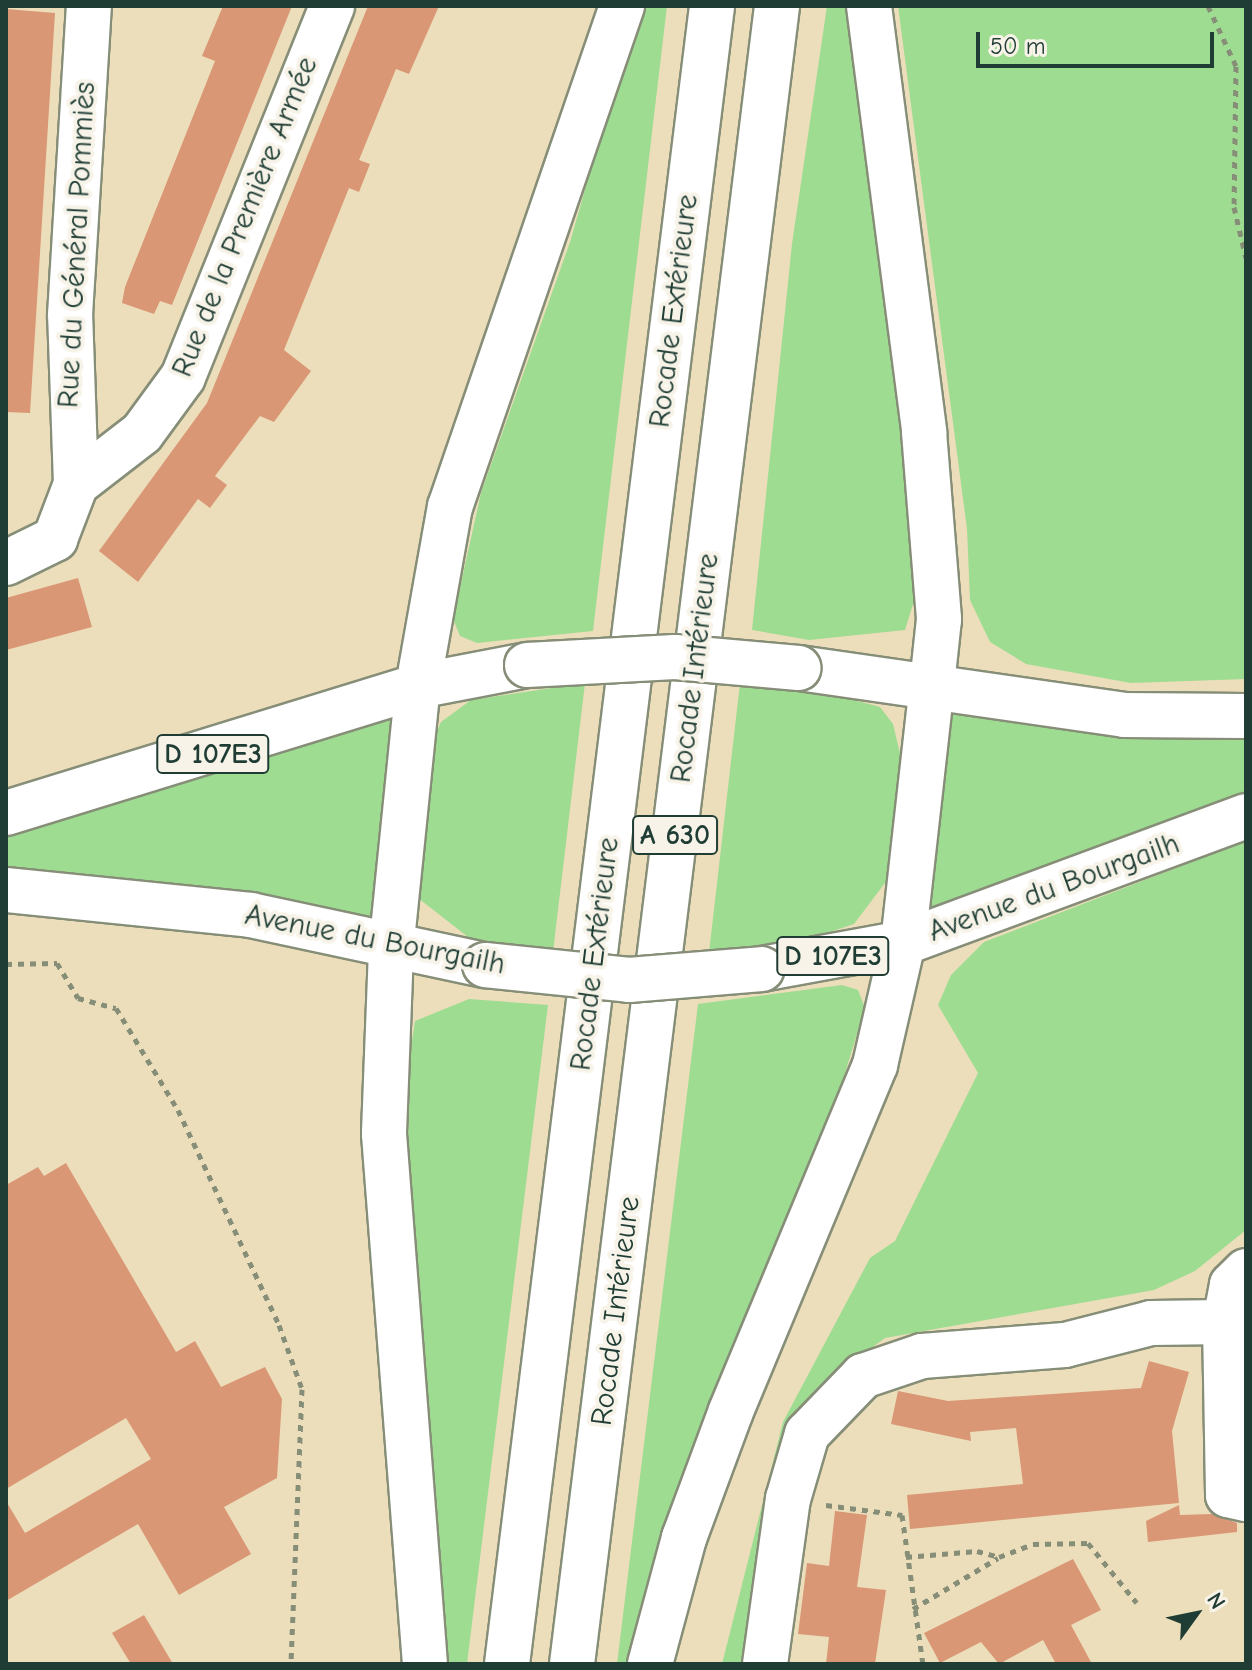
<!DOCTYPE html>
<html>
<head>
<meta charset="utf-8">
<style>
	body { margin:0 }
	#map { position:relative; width:1252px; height:1670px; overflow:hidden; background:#ecdebb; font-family:"Comic Neue",sans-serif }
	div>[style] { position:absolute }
	.green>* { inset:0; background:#9edc91 }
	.building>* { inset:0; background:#da9775 }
	.path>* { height:5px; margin-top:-2.5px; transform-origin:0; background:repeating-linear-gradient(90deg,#868e78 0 6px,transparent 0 12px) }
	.roads { filter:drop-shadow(2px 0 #868e78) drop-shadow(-2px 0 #868e78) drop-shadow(0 2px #868e78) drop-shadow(0 -2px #868e78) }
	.minor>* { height:44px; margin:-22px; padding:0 22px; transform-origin:22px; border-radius:22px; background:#fff }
	.major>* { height:44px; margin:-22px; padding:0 22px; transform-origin:22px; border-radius:22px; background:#fff }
	.highway>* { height:44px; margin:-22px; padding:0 22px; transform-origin:22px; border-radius:22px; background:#fff }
	.bridges { filter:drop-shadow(2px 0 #868e78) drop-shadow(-2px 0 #868e78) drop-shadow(0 2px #868e78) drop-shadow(0 -2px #868e78) }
	.major-bridge>* { height:44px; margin:-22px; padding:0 22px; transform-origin:22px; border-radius:22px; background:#fff }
	span { translate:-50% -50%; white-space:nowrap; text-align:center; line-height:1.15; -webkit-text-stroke:8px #f7f3e8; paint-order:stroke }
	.shield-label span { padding:2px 6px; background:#f7f3e8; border:2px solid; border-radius:6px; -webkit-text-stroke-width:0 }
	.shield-label { font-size:28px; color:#1f3d34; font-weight:700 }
	.street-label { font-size:30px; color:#1f3d34 }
	.frame { position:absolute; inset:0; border:8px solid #1f3d34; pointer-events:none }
	.north { position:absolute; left:1156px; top:1574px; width:80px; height:80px; -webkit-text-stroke:6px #f7f3e8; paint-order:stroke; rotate:57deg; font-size:22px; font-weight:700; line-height:32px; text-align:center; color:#1f3d34 }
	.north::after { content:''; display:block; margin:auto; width:28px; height:36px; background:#1f3d34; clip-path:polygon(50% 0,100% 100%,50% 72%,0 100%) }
	.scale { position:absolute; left:976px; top:32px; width:238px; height:36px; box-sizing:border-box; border:4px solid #1f3d34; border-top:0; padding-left:10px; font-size:24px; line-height:28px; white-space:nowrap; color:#1f3d34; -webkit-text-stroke:6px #f7f3e8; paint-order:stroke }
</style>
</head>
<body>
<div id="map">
	<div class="green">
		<div style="clip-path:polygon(638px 6px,667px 6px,593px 631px,477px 643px,460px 636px,453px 619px,481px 493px,570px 242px)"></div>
		<div style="clip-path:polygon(827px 6px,859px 6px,912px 515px,914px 601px,905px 630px,809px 640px,752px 630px,792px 244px)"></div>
		<div style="clip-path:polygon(898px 6px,1246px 6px,1246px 679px,1131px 683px,1026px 664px,990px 642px,970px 600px,967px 529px)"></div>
		<div style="clip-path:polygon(585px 683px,553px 952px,477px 944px,418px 898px,427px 754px,441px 722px,471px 700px)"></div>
		<div style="clip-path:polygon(740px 683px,820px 691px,880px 707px,893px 724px,904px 770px,891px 875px,854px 924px,794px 944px,709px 953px)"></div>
		<div style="clip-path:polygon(950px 708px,1124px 735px,1246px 734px,1246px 801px,923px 917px)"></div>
		<div style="clip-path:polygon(396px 710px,375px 923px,222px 888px,6px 874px,6px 827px)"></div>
		<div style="clip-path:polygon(1246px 841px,1246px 1230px,1195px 1271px,1154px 1290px,885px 1338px,817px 1388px,796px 1413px,771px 1485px,742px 1664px,722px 1664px,783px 1422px,870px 1258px,895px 1241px,978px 1073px,938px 1005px,951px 975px,984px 942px)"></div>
		<div style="clip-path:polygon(842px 985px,858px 990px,865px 1008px,833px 1112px,638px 1664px,617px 1664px,698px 1004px)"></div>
		<div style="clip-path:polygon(469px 999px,548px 1005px,467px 1664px,441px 1664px,406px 1196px,411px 1048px,415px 1021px)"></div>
	</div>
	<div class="building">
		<div style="clip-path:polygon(223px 6px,292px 6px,172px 305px,160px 301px,154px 314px,122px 303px,125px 287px,215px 61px,202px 56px)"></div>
		<div style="clip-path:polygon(368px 6px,439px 6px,409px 74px,396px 69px,359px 160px,370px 164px,359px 192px,349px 188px,284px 350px,311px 371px,274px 422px,260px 416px,215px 476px,227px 485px,210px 508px,198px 499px,138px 582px,99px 551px,207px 403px)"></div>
		<div style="clip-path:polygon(6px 9px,55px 13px,30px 413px,6px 412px)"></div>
		<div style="clip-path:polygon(78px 578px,92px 627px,6px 650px,6px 598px)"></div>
		<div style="clip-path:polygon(66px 1163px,176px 1352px,195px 1341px,221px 1387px,265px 1367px,282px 1399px,277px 1478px,224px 1507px,251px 1554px,179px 1595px,138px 1524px,6px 1601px,6px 1501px,25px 1533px,151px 1459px,126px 1418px,6px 1489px,6px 1185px,38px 1167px,44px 1176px)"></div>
		<div style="clip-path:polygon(1149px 1361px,1189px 1372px,1172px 1431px,1179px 1503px,910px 1529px,907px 1495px,1023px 1484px,1016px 1428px,970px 1432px,971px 1441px,891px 1424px,898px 1391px,948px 1401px,1141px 1388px)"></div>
		<div style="clip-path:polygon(1179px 1505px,1180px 1515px,1212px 1514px,1237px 1523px,1237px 1532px,1148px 1542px,1146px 1521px)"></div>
		<div style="clip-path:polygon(835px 1511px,867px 1515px,857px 1587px,886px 1590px,875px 1664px,826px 1664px,829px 1637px,798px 1634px,807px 1563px,829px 1566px)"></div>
		<div style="clip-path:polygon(1073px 1559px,1101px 1610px,1071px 1625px,1092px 1664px,1056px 1664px,1043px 1640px,999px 1664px,981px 1642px,940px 1663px,924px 1633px)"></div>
		<div style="clip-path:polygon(144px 1615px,173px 1664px,131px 1664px,112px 1633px)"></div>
	</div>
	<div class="path">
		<div style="left:1208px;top:6px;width:66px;rotate:65deg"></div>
		<div style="left:1236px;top:66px;width:141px;rotate:90.8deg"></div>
		<div style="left:1234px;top:207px;width:52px;rotate:76.8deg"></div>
		<div style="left:6px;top:964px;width:51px;rotate:-1.1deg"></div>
		<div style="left:57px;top:963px;width:41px;rotate:59deg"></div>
		<div style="left:78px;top:998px;width:39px;rotate:15deg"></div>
		<div style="left:116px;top:1008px;width:119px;rotate:58.7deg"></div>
		<div style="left:178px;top:1110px;width:238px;rotate:64.8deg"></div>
		<div style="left:279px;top:1325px;width:68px;rotate:70.2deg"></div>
		<div style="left:302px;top:1389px;width:275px;rotate:92.3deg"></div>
		<div style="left:826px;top:1505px;width:77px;rotate:7.5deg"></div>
		<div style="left:902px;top:1515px;width:150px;rotate:82deg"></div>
		<div style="left:906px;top:1557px;width:71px;rotate:-4.8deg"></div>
		<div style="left:977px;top:1551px;width:23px;rotate:15deg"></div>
		<div style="left:999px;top:1557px;width:36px;rotate:-21deg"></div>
		<div style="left:1033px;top:1544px;width:55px;rotate:-1deg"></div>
		<div style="left:1088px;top:1543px;width:77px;rotate:50.8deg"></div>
		<div style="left:913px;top:1609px;width:99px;rotate:-31deg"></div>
	</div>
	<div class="roads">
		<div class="minor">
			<div style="left:76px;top:484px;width:83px;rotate:-37.7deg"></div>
			<div style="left:142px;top:433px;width:69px;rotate:-53.8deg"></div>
			<div style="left:183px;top:377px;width:400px;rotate:-68.1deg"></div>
			<div style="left:6px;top:563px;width:55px;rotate:-26.1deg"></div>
			<div style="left:55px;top:539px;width:59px;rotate:-69.1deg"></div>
			<div style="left:76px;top:484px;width:169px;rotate:-92deg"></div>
			<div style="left:70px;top:315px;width:310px;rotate:-86.5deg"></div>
			<div style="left:1246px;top:1271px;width:20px;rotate:135deg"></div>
			<div style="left:1232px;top:1285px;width:38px;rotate:101deg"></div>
			<div style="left:1225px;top:1322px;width:173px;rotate:89deg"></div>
			<div style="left:1228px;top:1495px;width:18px;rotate:13deg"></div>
			<div style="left:765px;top:1664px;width:167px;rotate:-82.1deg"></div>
			<div style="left:788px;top:1499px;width:68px;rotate:-73.7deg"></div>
			<div style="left:807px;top:1434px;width:81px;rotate:-46deg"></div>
			<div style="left:863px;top:1376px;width:62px;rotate:-18.7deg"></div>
			<div style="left:922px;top:1356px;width:143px;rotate:-4.4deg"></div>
			<div style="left:1065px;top:1345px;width:89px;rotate:-14.3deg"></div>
			<div style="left:1151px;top:1323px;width:74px;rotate:-0.8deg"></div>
		</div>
		<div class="major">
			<div style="left:799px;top:668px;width:328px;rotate:8.2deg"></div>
			<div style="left:1124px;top:715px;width:122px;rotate:0.5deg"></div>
			<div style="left:6px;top:813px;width:431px;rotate:-17.1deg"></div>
			<div style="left:418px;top:686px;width:111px;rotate:-10.9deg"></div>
			<div style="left:6px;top:890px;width:246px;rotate:5.8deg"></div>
			<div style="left:251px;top:915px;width:239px;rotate:12.1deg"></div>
			<div style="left:903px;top:943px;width:261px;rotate:-83.6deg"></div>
			<div style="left:391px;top:950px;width:265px;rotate:-84.2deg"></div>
			<div style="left:762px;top:969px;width:143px;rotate:-10.4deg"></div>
			<div style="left:903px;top:943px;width:366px;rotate:-20.3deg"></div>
		</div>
		<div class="highway">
			<div style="left:869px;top:6px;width:430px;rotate:82.6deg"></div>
			<div style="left:924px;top:432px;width:188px;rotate:85.4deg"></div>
			<div style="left:939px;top:619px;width:65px;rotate:96.1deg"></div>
			<div style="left:418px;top:686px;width:182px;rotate:-79.9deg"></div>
			<div style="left:450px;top:507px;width:530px;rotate:-71.05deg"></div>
			<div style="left:391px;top:950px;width:184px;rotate:92.2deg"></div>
			<div style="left:384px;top:1134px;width:532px;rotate:85.58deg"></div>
			<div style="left:507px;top:1664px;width:1671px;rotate:-82.95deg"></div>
			<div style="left:572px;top:1664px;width:1671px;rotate:-82.95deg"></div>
			<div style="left:650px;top:1664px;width:131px;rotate:-74.9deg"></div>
			<div style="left:684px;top:1538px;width:135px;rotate:-69.7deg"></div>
			<div style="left:731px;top:1411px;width:375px;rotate:-67.4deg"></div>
			<div style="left:875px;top:1065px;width:125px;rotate:-77.1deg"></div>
		</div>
	</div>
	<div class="bridges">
		<div class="major-bridge">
			<div style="left:527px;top:665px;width:148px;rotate:-3.1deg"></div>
			<div style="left:675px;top:657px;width:124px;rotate:5.1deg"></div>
			<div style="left:485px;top:965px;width:145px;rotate:5.9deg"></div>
			<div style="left:629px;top:980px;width:133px;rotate:-4.7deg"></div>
		</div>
	</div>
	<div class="shield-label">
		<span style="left:213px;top:754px">D 107E3</span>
		<span style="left:675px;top:835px">A 630</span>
		<span style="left:833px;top:956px">D 107E3</span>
	</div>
	<div class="street-label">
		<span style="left:245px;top:217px;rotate:-68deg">Rue de la Première Armée</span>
		<span style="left:77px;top:245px;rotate:-87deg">Rue du Général Pommiès</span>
		<span style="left:674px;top:311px;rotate:-83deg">Rocade Extérieure</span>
		<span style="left:695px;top:668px;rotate:-83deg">Rocade Intérieure</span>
		<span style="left:1054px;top:888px;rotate:-20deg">Avenue du Bourgailh</span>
		<span style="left:375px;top:940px;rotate:11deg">Avenue du Bourgailh</span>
		<span style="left:595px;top:954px;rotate:-83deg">Rocade Extérieure</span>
		<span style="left:616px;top:1311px;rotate:-83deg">Rocade Intérieure</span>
	</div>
	<div class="frame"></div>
	<div class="north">N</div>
	<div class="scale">50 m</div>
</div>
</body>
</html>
